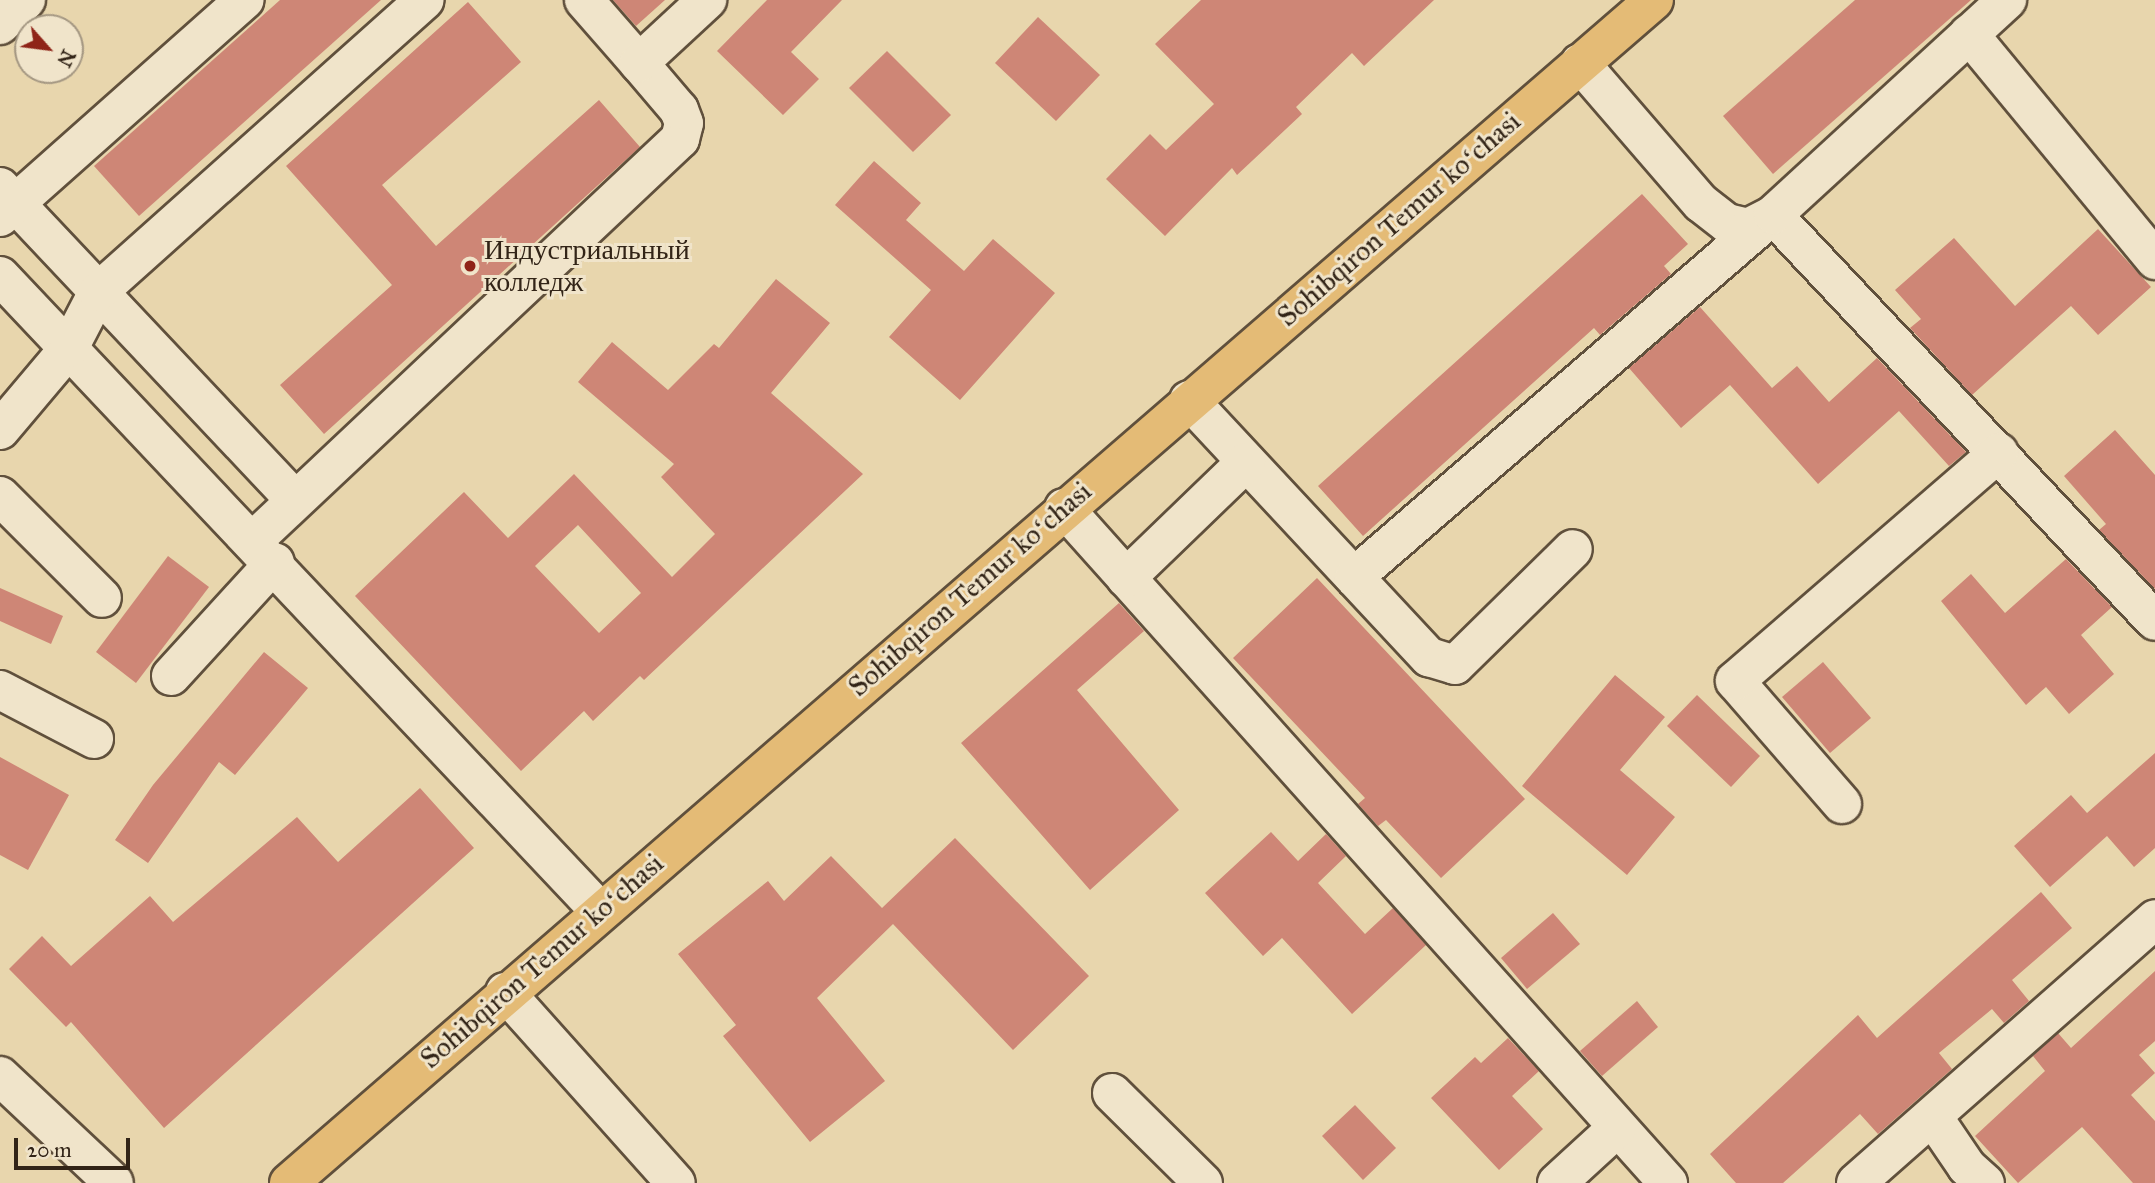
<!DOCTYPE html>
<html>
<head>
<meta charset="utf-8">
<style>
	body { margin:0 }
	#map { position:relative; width:2155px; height:1183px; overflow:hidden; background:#e8d6ad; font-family:"IM FELL Great Primer",serif }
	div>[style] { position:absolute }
	.building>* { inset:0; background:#ce8676 }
	.roads { filter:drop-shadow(2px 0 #60503c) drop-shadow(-2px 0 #60503c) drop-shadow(0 2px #60503c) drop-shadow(0 -2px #60503c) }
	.minor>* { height:38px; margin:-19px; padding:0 19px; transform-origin:19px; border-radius:19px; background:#f0e4ca }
	.major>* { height:38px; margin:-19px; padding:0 19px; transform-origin:19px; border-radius:19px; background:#e4bb76 }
	.dots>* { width:19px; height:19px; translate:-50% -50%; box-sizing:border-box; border:4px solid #f0e4ca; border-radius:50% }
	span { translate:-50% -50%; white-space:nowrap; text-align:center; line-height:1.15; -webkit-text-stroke:6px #f0e4ca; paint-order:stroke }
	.street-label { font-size:28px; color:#322417 }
	.poi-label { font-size:28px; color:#322417 }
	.left { translate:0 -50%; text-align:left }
	.north { position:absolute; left:14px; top:14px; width:70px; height:70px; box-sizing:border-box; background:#f0e4ca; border:2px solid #a49782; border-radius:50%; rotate:118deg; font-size:19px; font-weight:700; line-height:28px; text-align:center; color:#322417 }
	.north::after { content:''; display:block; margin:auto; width:24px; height:32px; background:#8f2418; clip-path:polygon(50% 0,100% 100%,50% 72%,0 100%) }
	.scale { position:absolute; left:14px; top:1138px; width:116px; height:32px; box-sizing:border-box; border:4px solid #322417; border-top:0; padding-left:9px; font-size:21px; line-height:24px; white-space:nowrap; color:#322417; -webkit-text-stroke:5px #f0e4ca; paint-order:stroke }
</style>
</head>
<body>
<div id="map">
	<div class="building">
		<div style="clip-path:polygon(280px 0,381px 0,139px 216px,94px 166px)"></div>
		<div style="clip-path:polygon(613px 0,665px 0,636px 26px)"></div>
		<div style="clip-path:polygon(767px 0,842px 0,791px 52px,819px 79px,783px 115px,717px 51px)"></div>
		<div style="clip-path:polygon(1201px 0,1434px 0,1364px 66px,1352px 53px,1296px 107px,1302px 114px,1237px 175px,1232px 168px,1165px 236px,1106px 179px,1150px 134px,1166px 150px,1214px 104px,1155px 44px)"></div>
		<div style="clip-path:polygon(1855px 0,1971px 0,1773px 174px,1723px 116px)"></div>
		<div style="clip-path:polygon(468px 2px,521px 62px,382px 185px,436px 246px,599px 100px,640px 147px,324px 434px,280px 385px,392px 285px,286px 166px)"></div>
		<div style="clip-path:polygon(1038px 17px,1100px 75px,1056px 121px,995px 63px)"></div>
		<div style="clip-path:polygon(887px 51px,951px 115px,913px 152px,849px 88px)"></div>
		<div style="clip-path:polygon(874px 161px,921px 203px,906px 220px,964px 271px,993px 239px,1055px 293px,960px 400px,889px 337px,931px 290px,835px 205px)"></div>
		<div style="clip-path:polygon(1642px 194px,1688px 244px,1664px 266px,1671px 274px,1600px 335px,1594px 328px,1363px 536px,1318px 486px)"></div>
		<div style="clip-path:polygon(2098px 229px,2151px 287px,2098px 335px,2071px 306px,1972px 395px,1910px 328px,1921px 319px,1895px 290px,1954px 238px,2015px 306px)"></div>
		<div style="clip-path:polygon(evenodd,776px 279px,830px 323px,771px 393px,863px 474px,644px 680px,640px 676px,593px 721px,584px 711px,521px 771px,355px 596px,464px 492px,508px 538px,574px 474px,672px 577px,715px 534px,661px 477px,674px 464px,578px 382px,612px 342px,668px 390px,714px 344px,719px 348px,776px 279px,578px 525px,641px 593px,599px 633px,535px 566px,578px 525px)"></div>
		<div style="clip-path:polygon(1700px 307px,1772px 388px,1797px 366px,1829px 402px,1877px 358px,1966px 452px,1949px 466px,1899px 411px,1818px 484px,1730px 385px,1681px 428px,1629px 368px)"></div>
		<div style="clip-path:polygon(2115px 430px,2155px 475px,2155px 589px,2099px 530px,2106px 524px,2064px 476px)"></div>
		<div style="clip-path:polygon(168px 556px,209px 587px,136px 683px,96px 652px)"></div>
		<div style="clip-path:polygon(2066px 559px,2112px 607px,2081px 635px,2114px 674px,2069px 714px,2046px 687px,2026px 705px,1941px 601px,1971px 574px,2005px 613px)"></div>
		<div style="clip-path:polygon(1317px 578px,1525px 799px,1441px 878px,1386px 820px,1378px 826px,1358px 804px,1365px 798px,1233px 658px)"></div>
		<div style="clip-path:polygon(0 588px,63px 616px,51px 644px,0 621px)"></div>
		<div style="clip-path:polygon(1119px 603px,1144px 631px,1077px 690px,1179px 810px,1090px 890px,961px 743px)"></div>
		<div style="clip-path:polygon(264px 652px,308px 688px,235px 775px,219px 762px,148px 863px,115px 840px,153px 785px)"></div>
		<div style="clip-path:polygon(1823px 662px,1871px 718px,1830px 753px,1782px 697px)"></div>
		<div style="clip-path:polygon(1615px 675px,1665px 717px,1620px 770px,1675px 817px,1627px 875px,1522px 786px)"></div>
		<div style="clip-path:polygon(1697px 695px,1760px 756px,1731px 787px,1667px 726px)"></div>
		<div style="clip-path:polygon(2155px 753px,2155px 848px,2134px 867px,2107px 836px,2050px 887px,2014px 846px,2071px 795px,2087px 813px)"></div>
		<div style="clip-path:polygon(0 757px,69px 795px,28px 870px,0 855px)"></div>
		<div style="clip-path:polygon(420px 788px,474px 848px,164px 1128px,71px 1022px,66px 1027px,9px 969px,42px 936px,71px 966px,150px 896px,173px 922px,297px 817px,338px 862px)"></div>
		<div style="clip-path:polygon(1271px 832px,1298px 861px,1326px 834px,1346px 856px,1318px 883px,1365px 934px,1393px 908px,1426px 945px,1352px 1014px,1282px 938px,1263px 956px,1205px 893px)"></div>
		<div style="clip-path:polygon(955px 838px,1089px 976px,1013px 1050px,893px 924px,817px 998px,885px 1081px,810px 1142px,723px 1036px,736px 1025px,678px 954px,768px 881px,784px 901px,831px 856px,882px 908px)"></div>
		<div style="clip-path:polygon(2041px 892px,2072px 928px,2012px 980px,2029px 1001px,2004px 1023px,1992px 1009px,1939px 1053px,1952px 1069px,1878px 1134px,1860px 1114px,1783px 1183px,1736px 1183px,1710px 1154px,1858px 1015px,1877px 1038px)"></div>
		<div style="clip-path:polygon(1553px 913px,1580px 944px,1527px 989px,1501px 958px)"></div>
		<div style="clip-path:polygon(2155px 971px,2155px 1041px,2139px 1055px,2155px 1073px,2131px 1095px,2155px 1121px,2155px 1183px,2133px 1183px,2082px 1127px,2018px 1183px,1975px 1136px,2045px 1071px,2033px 1056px,2058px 1033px,2071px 1048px)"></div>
		<div style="clip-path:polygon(1637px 1001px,1658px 1027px,1602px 1076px,1580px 1051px)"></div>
		<div style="clip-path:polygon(1508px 1038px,1539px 1071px,1512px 1096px,1543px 1129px,1499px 1170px,1431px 1098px,1475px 1057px,1481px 1063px)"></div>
		<div style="clip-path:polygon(1355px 1105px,1396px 1148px,1363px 1180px,1322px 1136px)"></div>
	</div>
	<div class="roads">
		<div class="minor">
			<div style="left:584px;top:0;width:84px;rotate:48.9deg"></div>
			<div style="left:0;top:25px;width:36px;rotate:-44deg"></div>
			<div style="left:1969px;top:34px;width:293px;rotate:50.5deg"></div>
			<div style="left:1580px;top:63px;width:185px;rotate:49.2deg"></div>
			<div style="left:1701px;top:203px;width:33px;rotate:38deg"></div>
			<div style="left:1727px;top:223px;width:22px;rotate:13deg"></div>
			<div style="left:1748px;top:228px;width:28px;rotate:-27deg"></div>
			<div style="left:1773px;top:215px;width:557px;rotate:46.74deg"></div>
			<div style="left:0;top:187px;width:427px;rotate:46.7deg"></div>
			<div style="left:0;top:217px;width:327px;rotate:-41.6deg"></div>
			<div style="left:0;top:276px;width:872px;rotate:46.63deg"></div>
			<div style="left:1189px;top:400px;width:352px;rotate:47deg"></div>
			<div style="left:1429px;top:657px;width:27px;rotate:17deg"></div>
			<div style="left:1455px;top:665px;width:165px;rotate:-44.5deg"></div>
			<div style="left:0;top:430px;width:107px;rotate:-49.9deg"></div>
			<div style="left:69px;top:348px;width:63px;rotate:-62.6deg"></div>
			<div style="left:98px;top:292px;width:438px;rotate:-41.8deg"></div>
			<div style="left:0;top:496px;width:144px;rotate:45deg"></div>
			<div style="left:1064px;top:508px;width:906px;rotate:48.18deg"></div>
			<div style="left:254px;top:540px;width:585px;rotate:-43.27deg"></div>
			<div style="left:680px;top:139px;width:16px;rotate:-76deg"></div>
			<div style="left:684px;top:123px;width:14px;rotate:-111deg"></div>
			<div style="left:679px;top:110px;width:62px;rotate:-130.4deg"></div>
			<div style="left:639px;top:63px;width:93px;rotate:-42.8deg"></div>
			<div style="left:1354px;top:577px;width:554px;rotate:-40.83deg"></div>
			<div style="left:1773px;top:215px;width:318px;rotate:-42.6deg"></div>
			<div style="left:1126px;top:578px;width:167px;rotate:-44deg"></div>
			<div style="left:171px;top:676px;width:154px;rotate:-47.6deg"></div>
			<div style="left:0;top:690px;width:106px;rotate:27.5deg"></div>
			<div style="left:1842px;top:804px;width:163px;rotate:-131deg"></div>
			<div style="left:1735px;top:681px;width:349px;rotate:-40.9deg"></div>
			<div style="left:505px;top:992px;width:256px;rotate:48.2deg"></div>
			<div style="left:0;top:1076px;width:156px;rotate:43.2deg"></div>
			<div style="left:1112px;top:1093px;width:128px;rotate:44.7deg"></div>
			<div style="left:1933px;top:1117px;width:60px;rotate:55.8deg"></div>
			<div style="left:1967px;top:1167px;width:24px;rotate:42deg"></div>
			<div style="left:1557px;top:1183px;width:81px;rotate:-42.5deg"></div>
			<div style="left:1856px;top:1183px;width:399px;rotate:-41.4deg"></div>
		</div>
		<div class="major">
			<div style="left:289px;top:1183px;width:1806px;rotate:-40.91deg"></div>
		</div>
	</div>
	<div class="dots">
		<div style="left:470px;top:266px;background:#8f2418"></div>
	</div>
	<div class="street-label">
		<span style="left:1399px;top:219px;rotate:-41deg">Sohibqiron Temur koʻchasi</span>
		<span style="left:970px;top:589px;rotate:-41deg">Sohibqiron Temur koʻchasi</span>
		<span style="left:542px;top:961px;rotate:-41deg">Sohibqiron Temur koʻchasi</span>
	</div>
	<div class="poi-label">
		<span class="left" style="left:484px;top:266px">Индустриальный<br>колледж</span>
	</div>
	<div class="north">N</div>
	<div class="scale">20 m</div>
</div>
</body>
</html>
